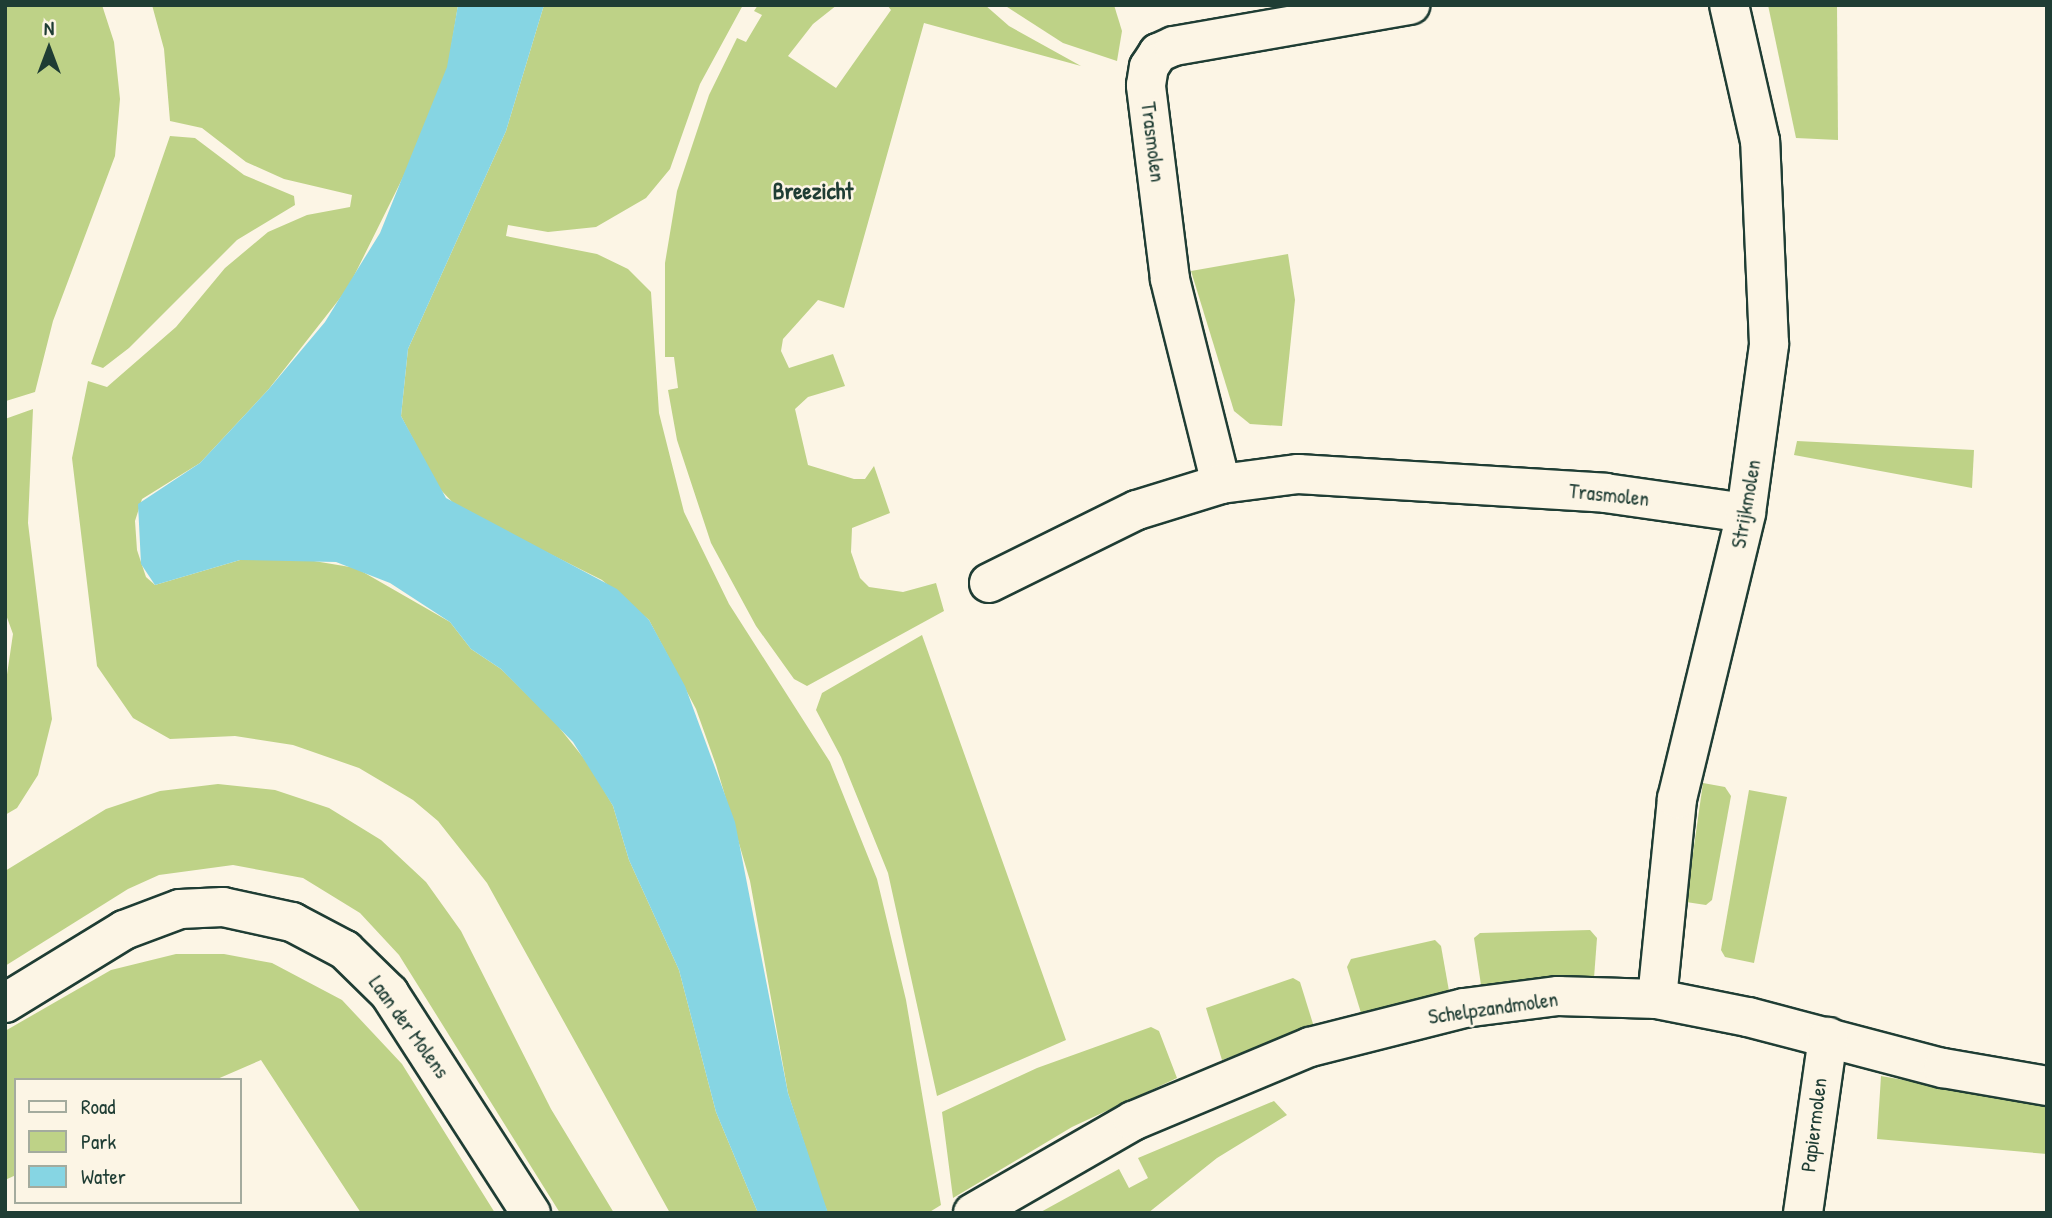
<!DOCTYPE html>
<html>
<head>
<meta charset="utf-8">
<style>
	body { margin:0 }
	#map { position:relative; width:2052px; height:1218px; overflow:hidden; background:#fcf5e5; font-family:"Patrick Hand",sans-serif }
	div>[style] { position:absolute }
	.green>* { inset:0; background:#bed287 }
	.water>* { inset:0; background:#86d5e3 }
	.roads { filter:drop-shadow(2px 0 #1f3d34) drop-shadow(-2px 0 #1f3d34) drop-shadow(0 2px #1f3d34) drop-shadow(0 -2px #1f3d34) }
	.street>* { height:38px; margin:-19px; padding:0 19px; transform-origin:19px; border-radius:19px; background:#fcf5e5 }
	span { translate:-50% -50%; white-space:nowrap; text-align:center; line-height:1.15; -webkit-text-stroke:5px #fcf5e5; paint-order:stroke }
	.street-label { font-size:21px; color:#1f3d34 }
	.neighbourhood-label { font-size:23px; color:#1f3d34; font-weight:700 }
	.frame { position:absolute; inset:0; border:7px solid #1f3d34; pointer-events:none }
	.legend { position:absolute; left:14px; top:1078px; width:228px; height:126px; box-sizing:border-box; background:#fcf5e5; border:2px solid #a4ab9e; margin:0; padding:9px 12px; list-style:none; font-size:21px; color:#1f3d34 }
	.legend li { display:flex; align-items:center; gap:14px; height:35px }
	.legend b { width:35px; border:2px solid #a4ab9e }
	.north { position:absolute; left:14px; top:14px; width:70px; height:70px; -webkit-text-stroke:5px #fcf5e5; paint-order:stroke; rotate:0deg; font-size:19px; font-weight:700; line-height:28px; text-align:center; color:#1f3d34 }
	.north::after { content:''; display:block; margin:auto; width:24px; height:32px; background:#1f3d34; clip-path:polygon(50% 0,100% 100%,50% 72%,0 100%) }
</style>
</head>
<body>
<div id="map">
	<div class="green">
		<div style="clip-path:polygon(5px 5px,102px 5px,114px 42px,120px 99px,115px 156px,53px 321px,35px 392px,6px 401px)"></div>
		<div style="clip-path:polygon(152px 5px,458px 5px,448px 67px,417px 149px,348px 288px,268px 390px,200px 463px,142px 499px,135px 521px,137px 550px,146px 577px,155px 585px,240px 560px,296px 558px,356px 568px,450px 622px,471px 649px,501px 669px,554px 721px,590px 766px,613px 806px,629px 860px,679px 970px,716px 1112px,758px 1213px,670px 1213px,487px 883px,438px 821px,413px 800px,359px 768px,293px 745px,235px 736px,170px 739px,133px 718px,97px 666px,72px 458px,88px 381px,107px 387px,176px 327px,225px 268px,268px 232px,307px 215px,350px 207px,352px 195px,284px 179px,246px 162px,202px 128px,170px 121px,164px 49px)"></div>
		<div style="clip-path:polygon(544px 5px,743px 5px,700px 84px,670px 169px,646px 198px,596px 227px,548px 232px,508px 225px,506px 236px,597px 254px,628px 269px,651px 292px,659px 413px,684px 512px,729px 604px,830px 762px,877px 879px,906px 1000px,941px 1205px,928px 1213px,828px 1213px,822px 1199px,788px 1093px,750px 881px,716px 765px,696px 709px,649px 620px,602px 580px,458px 508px,438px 487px,401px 416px,408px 349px,506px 131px)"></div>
		<div style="clip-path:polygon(758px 5px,837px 5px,813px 24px,788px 56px,836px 88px,891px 10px,887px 5px,985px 5px,1009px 26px,1081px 66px,924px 23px,844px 308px,818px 300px,783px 339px,781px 351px,789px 368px,833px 354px,845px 386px,808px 397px,795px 409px,808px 465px,854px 479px,865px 479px,874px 466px,890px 513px,852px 528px,851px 552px,860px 578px,869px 587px,903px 592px,936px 583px,944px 611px,807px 686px,794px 679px,756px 626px,711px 543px,677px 440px,668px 390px,678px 388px,674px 357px,665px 357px,665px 263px,677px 191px,709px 95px,737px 38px,746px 42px,762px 15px,754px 11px)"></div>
		<div style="clip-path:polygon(1004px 5px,1114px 5px,1122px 31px,1117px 61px,1063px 43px)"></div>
		<div style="clip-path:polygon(1768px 5px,1837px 5px,1838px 140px,1796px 138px)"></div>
		<div style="clip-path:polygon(170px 136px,195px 138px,244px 175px,294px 196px,295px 205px,237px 240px,129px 348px,103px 368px,91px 364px)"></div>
		<div style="clip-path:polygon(1288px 254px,1295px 300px,1282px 426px,1250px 424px,1234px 411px,1191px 271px)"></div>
		<div style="clip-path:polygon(33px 409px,28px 523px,52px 719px,38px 775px,17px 808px,5px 815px,5px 688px,13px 634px,5px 612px,5px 419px)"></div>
		<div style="clip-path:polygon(1797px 441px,1974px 450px,1972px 488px,1794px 455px)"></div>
		<div style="clip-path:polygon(922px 635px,1066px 1040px,937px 1096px,888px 873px,841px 757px,816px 710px,822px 693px)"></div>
		<div style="clip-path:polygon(1703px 783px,1725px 787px,1731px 796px,1712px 900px,1706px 905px,1686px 902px)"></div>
		<div style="clip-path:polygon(218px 784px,275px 790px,329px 808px,381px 840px,426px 882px,461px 931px,551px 1109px,614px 1213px,560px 1213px,399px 955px,360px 913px,303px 878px,233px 865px,159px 875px,128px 889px,5px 966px,5px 871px,106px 809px,160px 791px)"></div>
		<div style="clip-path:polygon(1749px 790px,1787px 797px,1754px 963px,1725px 957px,1721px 950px)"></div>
		<div style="clip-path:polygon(1590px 930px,1597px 938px,1594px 978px,1481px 985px,1474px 938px,1480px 933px)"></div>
		<div style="clip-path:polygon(1435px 940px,1441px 946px,1449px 991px,1361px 1013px,1347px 967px,1351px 959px)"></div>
		<div style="clip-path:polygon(176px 954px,224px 954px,272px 963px,342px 1000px,402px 1064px,495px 1213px,361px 1213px,261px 1060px,215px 1080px,16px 1080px,16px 1175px,5px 1180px,5px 1031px,111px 970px)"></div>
		<div style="clip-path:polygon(1293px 978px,1300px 982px,1314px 1027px,1222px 1060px,1206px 1008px)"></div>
		<div style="clip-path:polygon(1151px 1027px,1159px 1031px,1177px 1078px,1072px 1127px,953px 1198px,942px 1112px,1037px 1068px)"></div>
		<div style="clip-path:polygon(1881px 1076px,2047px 1105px,2047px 1154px,1877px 1139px)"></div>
		<div style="clip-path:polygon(1274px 1101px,1287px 1115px,1217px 1158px,1148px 1213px,1039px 1213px,1119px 1169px,1129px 1188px,1148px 1178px,1138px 1158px)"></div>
	</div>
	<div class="water">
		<div style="clip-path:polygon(458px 5px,544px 5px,506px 131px,408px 349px,401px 416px,446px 498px,617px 589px,649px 620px,685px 686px,735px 822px,788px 1093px,828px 1213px,758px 1213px,716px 1112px,679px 970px,629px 860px,613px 806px,573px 742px,501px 669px,471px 649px,450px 622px,390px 583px,336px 562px,240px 560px,155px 585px,141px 564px,138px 504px,200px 463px,268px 390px,325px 322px,380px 233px,447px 67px)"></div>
	</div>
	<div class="roads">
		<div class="street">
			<div style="left:1221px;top:484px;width:211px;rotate:-104deg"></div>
			<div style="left:1170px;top:279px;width:195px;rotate:-97.1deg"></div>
			<div style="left:1146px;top:85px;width:18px;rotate:-81deg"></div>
			<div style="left:1149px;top:67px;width:17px;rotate:-57deg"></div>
			<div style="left:1158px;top:53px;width:17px;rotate:-24deg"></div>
			<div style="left:1174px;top:46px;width:240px;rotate:-9.9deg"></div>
			<div style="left:989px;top:583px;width:165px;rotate:-26.3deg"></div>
			<div style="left:1137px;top:510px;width:88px;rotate:-17.2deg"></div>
			<div style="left:1221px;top:484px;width:78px;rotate:-7.4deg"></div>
			<div style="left:1298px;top:474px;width:308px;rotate:3.5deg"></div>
			<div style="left:1605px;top:493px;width:142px;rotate:8.1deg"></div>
			<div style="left:1657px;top:999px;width:201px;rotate:-84.3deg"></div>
			<div style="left:1677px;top:799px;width:294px;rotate:-76.4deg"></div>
			<div style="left:1746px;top:513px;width:171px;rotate:-82.2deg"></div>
			<div style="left:1769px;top:344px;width:203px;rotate:-92.5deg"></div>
			<div style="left:1760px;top:141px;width:139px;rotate:-102.8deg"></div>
			<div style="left:5px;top:1003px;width:140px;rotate:-31.5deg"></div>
			<div style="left:124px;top:930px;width:60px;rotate:-20.6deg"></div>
			<div style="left:180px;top:909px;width:43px;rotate:-2.7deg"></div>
			<div style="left:223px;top:907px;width:71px;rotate:12.3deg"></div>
			<div style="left:292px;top:922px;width:60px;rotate:27.8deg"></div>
			<div style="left:345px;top:950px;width:62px;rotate:44.3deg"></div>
			<div style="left:389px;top:993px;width:262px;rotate:57.2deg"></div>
			<div style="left:973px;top:1213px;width:185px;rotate:-29.9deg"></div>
			<div style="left:1133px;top:1121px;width:192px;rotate:-22.7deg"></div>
			<div style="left:1310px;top:1047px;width:159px;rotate:-14.2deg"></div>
			<div style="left:1464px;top:1008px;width:95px;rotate:-7.3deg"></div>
			<div style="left:1558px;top:996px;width:99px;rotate:1.7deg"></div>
			<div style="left:1657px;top:999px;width:93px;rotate:11.2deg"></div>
			<div style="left:1748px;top:1017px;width:202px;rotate:14.7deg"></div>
			<div style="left:1943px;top:1068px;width:106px;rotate:9.8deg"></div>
			<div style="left:1803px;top:1213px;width:178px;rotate:-81.9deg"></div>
		</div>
	</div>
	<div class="street-label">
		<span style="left:1153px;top:142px;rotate:83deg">Trasmolen</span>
		<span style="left:1609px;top:495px;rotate:6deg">Trasmolen</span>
		<span style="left:1746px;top:504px;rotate:-80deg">Strijkmolen</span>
		<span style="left:1493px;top:1008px;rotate:-8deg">Schelpzandmolen</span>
		<span style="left:409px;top:1027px;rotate:54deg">Laan der Molens</span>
		<span style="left:1814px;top:1125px;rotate:-83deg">Papiermolen</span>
	</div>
	<div class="neighbourhood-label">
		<span style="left:813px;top:191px">Breezicht</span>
	</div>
	<div class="frame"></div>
	<ul class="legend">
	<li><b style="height:9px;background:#fcf5e5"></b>Road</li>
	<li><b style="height:19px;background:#bed287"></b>Park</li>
	<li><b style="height:19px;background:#86d5e3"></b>Water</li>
	</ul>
	<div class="north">N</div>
</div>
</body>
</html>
